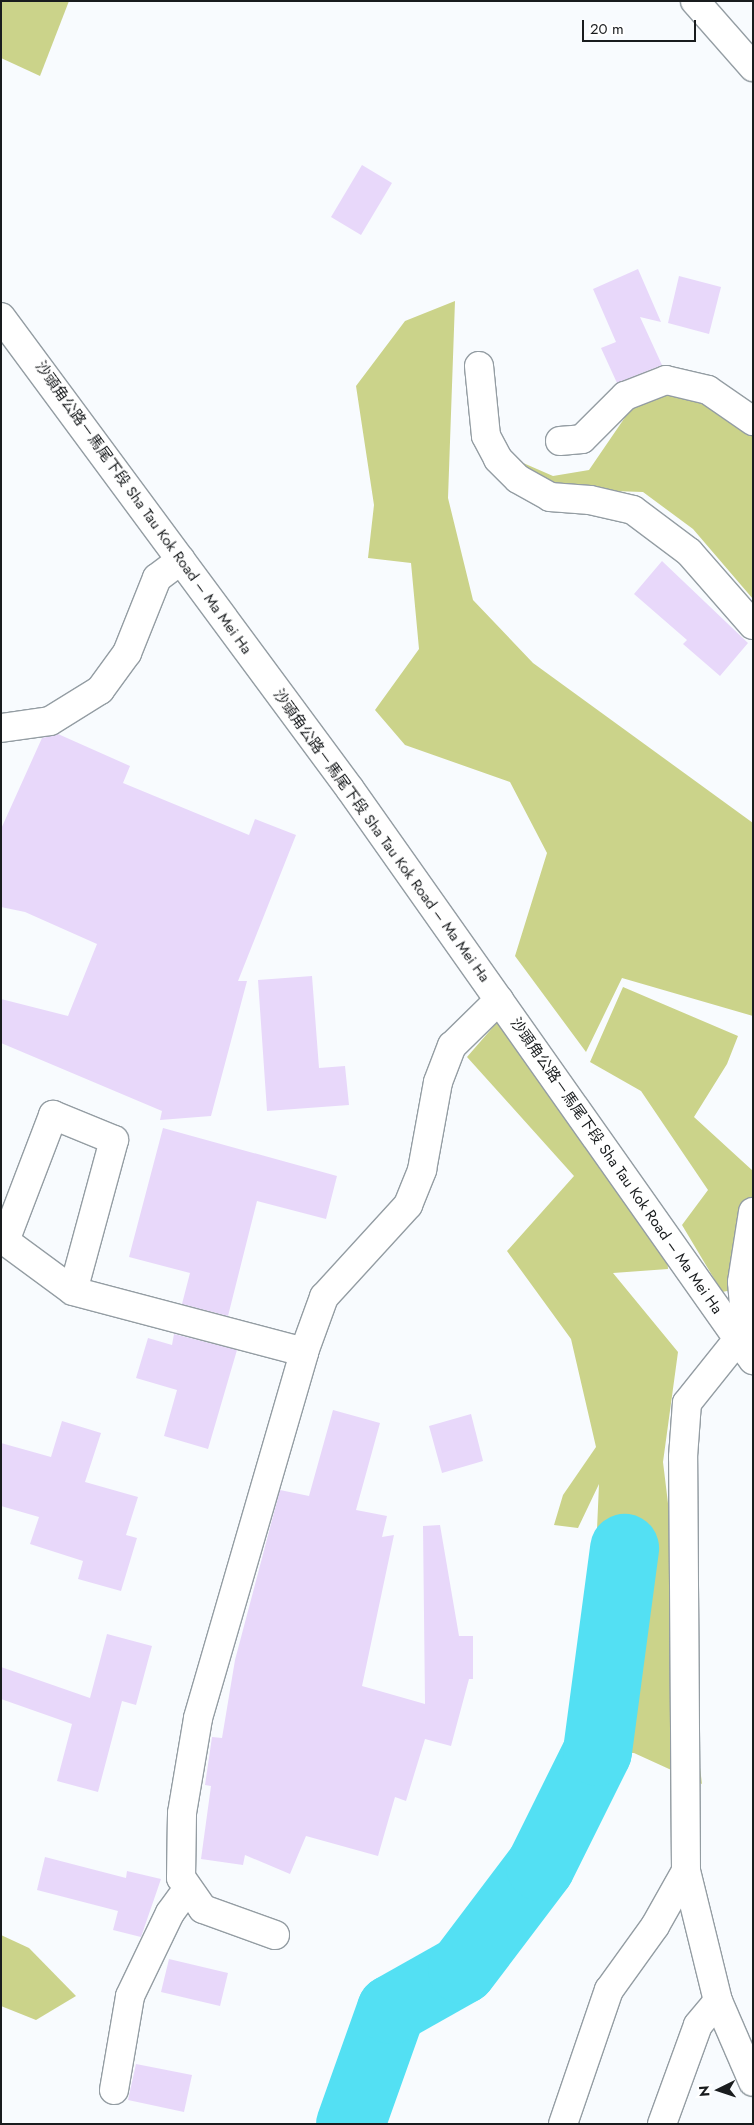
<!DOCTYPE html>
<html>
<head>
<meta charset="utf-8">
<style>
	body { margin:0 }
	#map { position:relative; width:754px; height:2125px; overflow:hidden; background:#f8fbfe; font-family:Jost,"Noto Sans SC",sans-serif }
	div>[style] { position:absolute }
	.green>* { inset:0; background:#cbd38a }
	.river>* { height:69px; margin:-34.5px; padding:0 34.5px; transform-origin:34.5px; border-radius:34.5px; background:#53e0f3 }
	.building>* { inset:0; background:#e8d8fa }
	.roads { filter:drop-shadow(1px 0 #949da3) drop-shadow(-1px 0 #949da3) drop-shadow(0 1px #949da3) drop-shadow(0 -1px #949da3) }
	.minor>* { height:28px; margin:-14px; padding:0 14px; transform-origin:14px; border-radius:14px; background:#fff }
	.major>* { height:28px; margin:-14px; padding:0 14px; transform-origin:14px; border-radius:14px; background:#fff }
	span { translate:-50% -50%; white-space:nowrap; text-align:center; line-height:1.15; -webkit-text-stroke:4.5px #fff; paint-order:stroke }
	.street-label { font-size:15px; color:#191c1e }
	.frame { position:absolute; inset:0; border:2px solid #191c1e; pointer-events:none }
	.north { position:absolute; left:694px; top:2065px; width:50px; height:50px; -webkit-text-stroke:4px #fff; paint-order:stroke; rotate:266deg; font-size:14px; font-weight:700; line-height:20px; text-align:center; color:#191c1e }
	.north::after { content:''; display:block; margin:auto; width:18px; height:22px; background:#191c1e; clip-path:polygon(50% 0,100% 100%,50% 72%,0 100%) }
	.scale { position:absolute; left:582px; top:20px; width:114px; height:22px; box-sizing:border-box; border:2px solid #191c1e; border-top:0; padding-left:6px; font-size:15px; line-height:18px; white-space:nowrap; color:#191c1e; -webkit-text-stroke:4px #fff; paint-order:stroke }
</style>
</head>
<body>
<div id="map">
	<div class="green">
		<div style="clip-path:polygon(1px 1px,69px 1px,40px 76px,1px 58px)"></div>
		<div style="clip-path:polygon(455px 301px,448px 498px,473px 600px,533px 663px,753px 823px,753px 1016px,622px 978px,586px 1052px,515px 956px,547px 853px,510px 782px,405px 745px,375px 710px,419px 649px,411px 563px,368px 558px,374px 505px,356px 386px,405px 321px)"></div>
		<div style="clip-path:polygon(676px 388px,753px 431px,753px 599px,693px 529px,643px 492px,554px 489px,514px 459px,553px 476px,589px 470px,630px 410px)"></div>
		<div style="clip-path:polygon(623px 987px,738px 1036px,727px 1064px,694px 1117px,753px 1171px,753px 1286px,722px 1292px,682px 1225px,708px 1190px,641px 1091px,590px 1062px)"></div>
		<div style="clip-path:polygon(507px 1011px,664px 1213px,668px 1269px,613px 1273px,678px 1352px,663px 1462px,702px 1784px,634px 1753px,567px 1751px,592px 1643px,599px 1484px,578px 1528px,554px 1525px,563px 1495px,596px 1447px,571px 1339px,507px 1251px,574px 1176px,467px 1057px)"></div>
		<div style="clip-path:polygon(1px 1935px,29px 1948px,76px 1996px,36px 2020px,1px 2006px)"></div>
	</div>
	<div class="river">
		<div style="left:350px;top:2124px;width:122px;rotate:-70.4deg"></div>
		<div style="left:391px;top:2009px;width:81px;rotate:-29.4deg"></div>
		<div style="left:462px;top:1969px;width:129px;rotate:-52.9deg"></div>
		<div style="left:540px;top:1866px;width:128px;rotate:-63.6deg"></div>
		<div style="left:597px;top:1751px;width:205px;rotate:-82.4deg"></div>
	</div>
	<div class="building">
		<div style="clip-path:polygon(362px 165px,392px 183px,361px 235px,331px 217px)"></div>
		<div style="clip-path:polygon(638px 269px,661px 322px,640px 317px,662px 365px,617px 383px,601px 348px,616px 342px,593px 289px)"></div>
		<div style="clip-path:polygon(679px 276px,721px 287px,709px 334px,668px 323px)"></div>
		<div style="clip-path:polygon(662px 561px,748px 643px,720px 676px,683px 644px,687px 640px,634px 594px)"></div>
		<div style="clip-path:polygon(58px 734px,130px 766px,123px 783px,249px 835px,255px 819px,296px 835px,238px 981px,247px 981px,211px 1116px,160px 1120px,162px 1111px,1px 1043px,1px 999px,68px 1016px,97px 944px,25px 912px,1px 907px,1px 829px,42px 738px)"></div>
		<div style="clip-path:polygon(312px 976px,319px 1068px,345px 1066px,349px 1105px,267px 1111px,258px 980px)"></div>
		<div style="clip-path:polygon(163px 1128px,337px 1176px,326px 1219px,257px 1201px,228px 1316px,182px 1304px,190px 1273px,129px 1257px)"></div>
		<div style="clip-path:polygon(174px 1334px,237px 1350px,208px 1449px,164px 1436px,177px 1390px,136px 1378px,148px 1338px,172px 1345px)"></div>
		<div style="clip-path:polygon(333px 1410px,380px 1423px,356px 1510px,387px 1516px,382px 1537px,394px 1535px,362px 1686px,425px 1704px,423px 1526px,440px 1525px,459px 1636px,473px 1636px,473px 1679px,469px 1679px,451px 1746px,425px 1739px,406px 1801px,395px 1797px,378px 1856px,306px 1836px,290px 1874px,245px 1855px,243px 1865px,201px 1859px,211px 1786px,205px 1785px,212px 1737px,222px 1738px,235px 1660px,280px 1490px,309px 1496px)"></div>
		<div style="clip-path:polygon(471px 1414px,483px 1461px,442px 1473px,429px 1426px)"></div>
		<div style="clip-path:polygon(62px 1421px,101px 1433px,85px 1482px,138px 1497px,126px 1535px,137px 1538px,121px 1591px,78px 1579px,83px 1561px,30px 1544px,39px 1517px,1px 1506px,1px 1443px,51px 1457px)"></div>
		<div style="clip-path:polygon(107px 1634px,152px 1646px,136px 1705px,122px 1701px,98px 1792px,57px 1781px,72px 1724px,1px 1699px,1px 1667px,90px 1698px)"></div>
		<div style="clip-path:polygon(45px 1857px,126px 1878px,127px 1871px,161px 1879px,141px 1937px,113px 1930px,118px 1911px,37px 1890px)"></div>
		<div style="clip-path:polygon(169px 1959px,228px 1973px,220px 2006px,161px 1992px)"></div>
		<div style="clip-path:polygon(136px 2064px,192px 2075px,184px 2112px,128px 2100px)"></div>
	</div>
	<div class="roads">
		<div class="minor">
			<div style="left:695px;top:1px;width:88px;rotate:48.7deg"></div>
			<div style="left:479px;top:366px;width:70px;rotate:84.3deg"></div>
			<div style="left:486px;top:436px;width:26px;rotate:62deg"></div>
			<div style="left:498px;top:459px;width:28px;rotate:45deg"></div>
			<div style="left:518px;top:479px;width:37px;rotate:29deg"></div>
			<div style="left:550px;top:497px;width:40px;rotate:4.3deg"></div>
			<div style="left:590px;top:500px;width:44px;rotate:13.1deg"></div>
			<div style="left:633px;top:510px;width:70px;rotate:36.9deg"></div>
			<div style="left:689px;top:552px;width:97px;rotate:48.8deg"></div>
			<div style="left:560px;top:441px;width:22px;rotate:-5deg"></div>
			<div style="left:582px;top:439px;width:61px;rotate:-45deg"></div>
			<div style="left:625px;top:396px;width:44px;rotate:-21.3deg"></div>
			<div style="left:666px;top:380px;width:43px;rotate:13.4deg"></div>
			<div style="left:708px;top:390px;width:55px;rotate:34.6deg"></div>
			<div style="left:1px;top:728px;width:49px;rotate:-8.1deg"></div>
			<div style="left:50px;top:721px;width:59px;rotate:-31.8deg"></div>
			<div style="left:100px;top:690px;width:46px;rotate:-53.9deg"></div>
			<div style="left:127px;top:653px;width:81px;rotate:-68.2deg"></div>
			<div style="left:157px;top:578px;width:30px;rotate:-37deg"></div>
			<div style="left:1px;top:1238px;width:89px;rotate:36.4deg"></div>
			<div style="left:73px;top:1291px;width:239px;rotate:14.8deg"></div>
			<div style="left:5px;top:1241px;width:135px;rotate:-69.1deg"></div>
			<div style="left:53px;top:1115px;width:66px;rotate:22.3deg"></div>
			<div style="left:114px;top:1140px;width:156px;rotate:105.2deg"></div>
			<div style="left:748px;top:1353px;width:71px;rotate:-94.8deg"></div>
			<div style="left:742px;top:1282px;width:71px;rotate:-81.1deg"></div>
			<div style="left:275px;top:1935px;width:77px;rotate:-160.1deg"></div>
			<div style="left:203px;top:1909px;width:38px;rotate:-125deg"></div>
			<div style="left:181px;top:1878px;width:65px;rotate:-89.1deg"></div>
			<div style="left:182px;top:1813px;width:96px;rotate:-80.4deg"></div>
			<div style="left:198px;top:1718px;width:381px;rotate:-73.8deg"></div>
			<div style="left:304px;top:1352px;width:59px;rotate:-70deg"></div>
			<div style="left:324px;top:1297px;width:125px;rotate:-47.6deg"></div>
			<div style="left:408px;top:1205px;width:38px;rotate:-68deg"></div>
			<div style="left:422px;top:1170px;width:89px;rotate:-79.7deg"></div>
			<div style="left:438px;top:1082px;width:39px;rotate:-69deg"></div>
			<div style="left:452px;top:1046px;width:66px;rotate:-44.4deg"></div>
			<div style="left:718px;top:2001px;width:88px;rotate:66.6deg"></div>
			<div style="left:114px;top:2090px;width:95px;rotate:-80.3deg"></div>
			<div style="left:130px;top:1996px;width:92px;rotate:-64.3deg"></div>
			<div style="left:170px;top:1913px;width:27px;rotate:-54deg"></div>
			<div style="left:563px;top:2124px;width:142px;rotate:-71.1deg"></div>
			<div style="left:609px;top:1990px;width:79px;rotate:-54.3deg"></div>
			<div style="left:655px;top:1926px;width:63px;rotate:-60.6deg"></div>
			<div style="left:662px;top:2124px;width:105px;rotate:-70deg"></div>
			<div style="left:698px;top:2025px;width:31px;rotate:-50deg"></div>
			<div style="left:718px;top:2001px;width:134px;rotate:-103.8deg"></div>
			<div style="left:686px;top:1871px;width:414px;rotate:-90.4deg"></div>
			<div style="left:683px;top:1457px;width:54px;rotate:-85.8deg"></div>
			<div style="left:687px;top:1403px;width:82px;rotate:-51.4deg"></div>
		</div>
		<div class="major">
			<div style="left:1px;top:317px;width:587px;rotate:53.52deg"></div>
			<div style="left:350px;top:789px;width:699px;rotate:54.79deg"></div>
		</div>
	</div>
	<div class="street-label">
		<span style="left:143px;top:508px;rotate:54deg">沙頭角公路－馬尾下段 Sha Tau Kok Road – Ma Mei Ha</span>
		<span style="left:381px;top:836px;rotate:54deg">沙頭角公路－馬尾下段 Sha Tau Kok Road – Ma Mei Ha</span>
		<span style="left:616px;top:1166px;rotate:55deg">沙頭角公路－馬尾下段 Sha Tau Kok Road – Ma Mei Ha</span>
	</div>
	<div class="frame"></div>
	<div class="north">N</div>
	<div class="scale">20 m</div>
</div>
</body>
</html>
